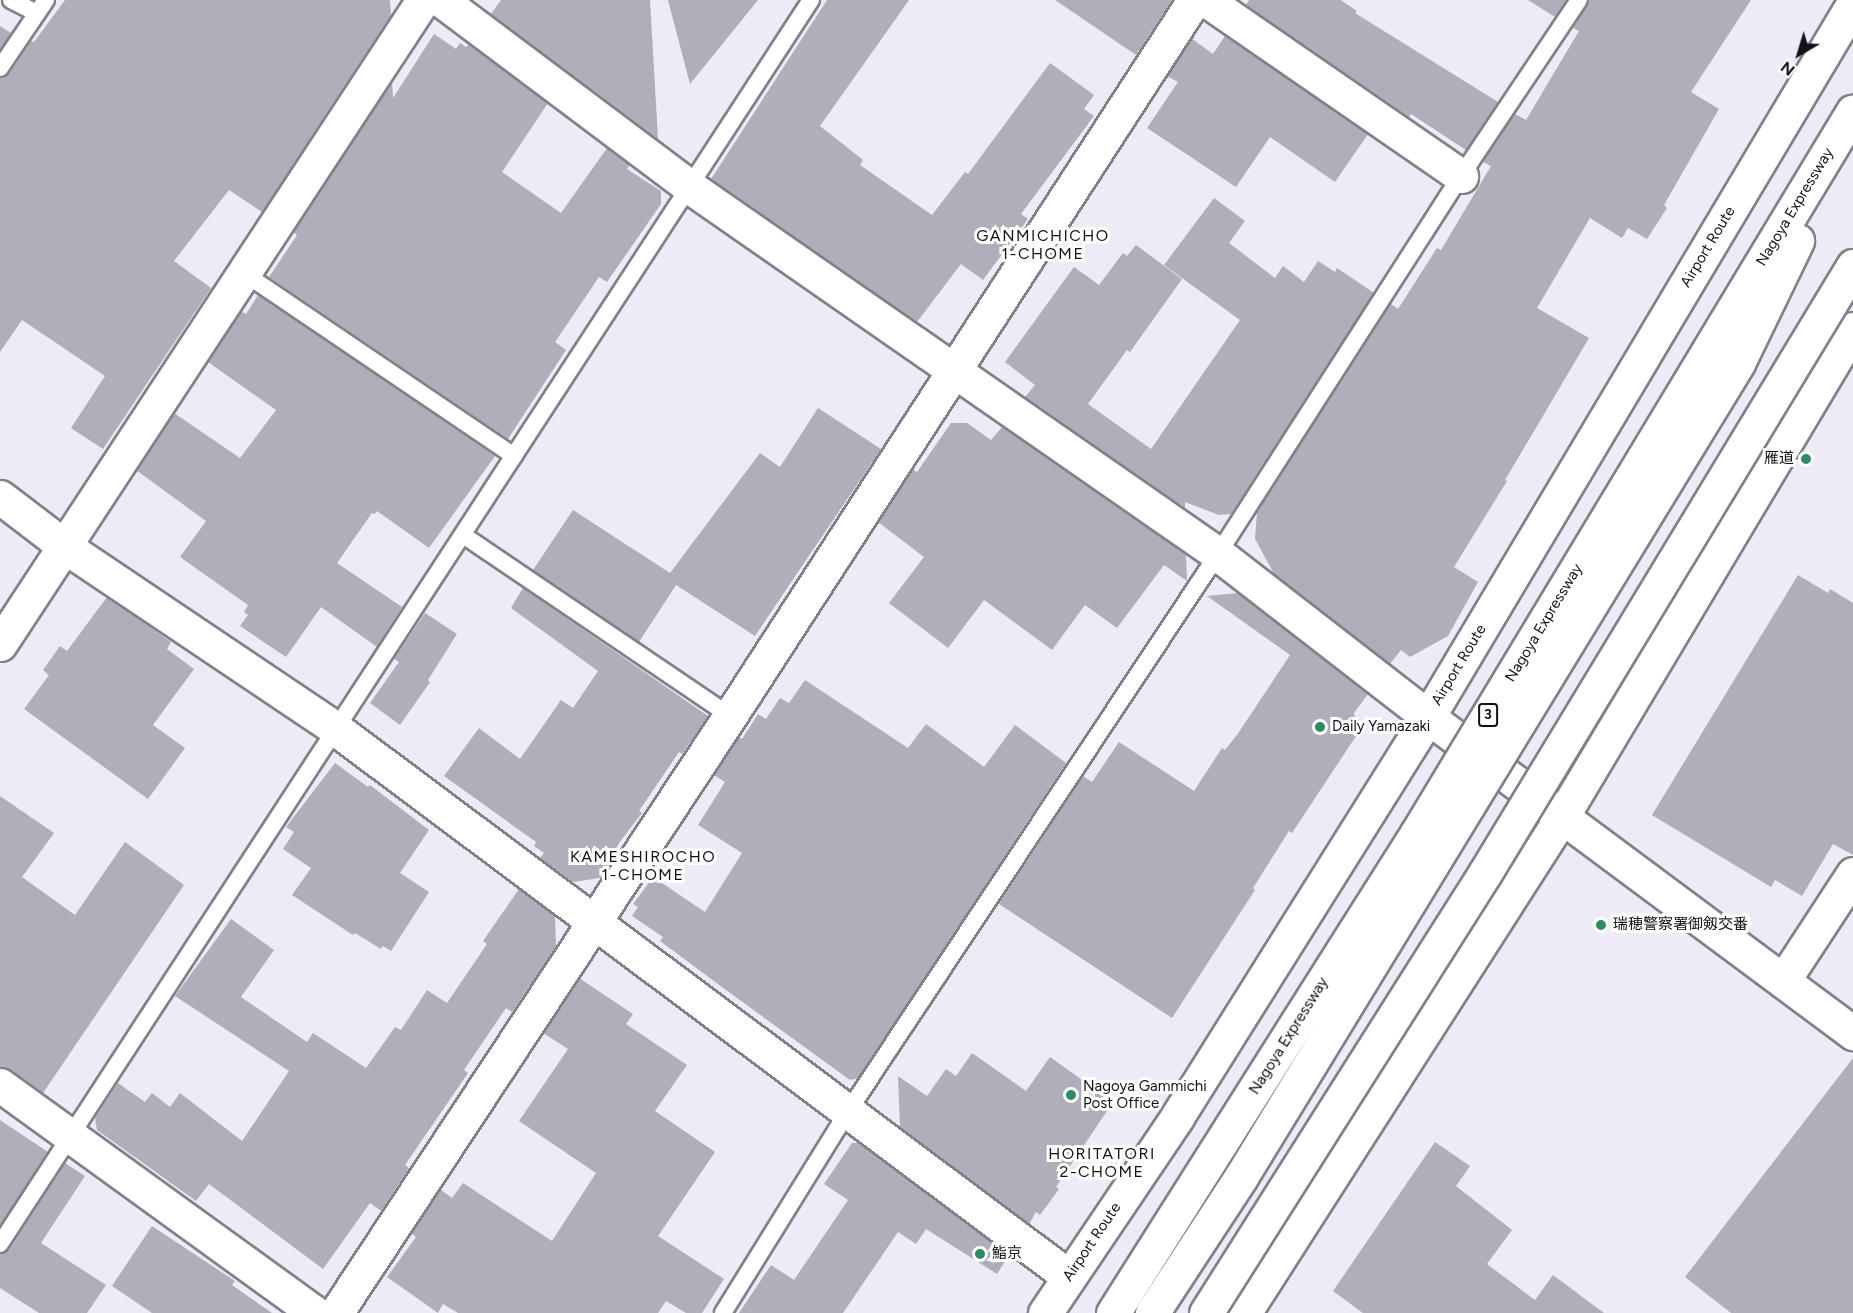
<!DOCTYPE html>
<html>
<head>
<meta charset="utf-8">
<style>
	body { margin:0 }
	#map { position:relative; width:1853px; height:1313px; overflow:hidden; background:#ecebf6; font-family:Figtree,"Noto Sans JP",sans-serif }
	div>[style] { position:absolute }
	.building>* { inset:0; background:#afafb9 }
	.roads { filter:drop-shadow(2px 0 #82818b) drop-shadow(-2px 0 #82818b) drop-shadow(0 2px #82818b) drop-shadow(0 -2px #82818b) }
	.service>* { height:16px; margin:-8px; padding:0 8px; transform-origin:8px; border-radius:8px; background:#fff }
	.minor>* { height:33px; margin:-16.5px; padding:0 16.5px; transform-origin:16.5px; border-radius:16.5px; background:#fff }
	.tertiary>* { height:33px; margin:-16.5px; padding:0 16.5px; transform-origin:16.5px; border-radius:16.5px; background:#fff }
	.primary>* { height:33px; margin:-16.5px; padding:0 16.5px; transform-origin:16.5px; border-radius:16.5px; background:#fff }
	.bridges { filter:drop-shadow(2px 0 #82818b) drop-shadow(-2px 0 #82818b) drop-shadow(0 2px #82818b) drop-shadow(0 -2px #82818b) }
	.motorway-bridge>* { height:33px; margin:-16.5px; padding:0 16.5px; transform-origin:16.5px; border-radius:16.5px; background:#fff }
	.dots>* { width:16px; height:16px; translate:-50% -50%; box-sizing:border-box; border:3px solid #fff; border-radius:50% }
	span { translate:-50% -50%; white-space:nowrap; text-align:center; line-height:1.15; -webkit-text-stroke:6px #fff; paint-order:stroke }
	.shield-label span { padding:2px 4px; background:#fff; border:2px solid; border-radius:4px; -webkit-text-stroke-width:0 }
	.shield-label { font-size:14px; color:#131317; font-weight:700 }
	.street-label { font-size:15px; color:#131317 }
	.poi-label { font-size:15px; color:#131317 }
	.right { translate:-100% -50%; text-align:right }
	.left { translate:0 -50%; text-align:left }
	.neighbourhood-label { font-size:16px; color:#131317; letter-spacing:1.5px }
	.north { position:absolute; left:1769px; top:24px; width:60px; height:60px; -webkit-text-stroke:4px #fff; paint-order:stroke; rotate:218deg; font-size:16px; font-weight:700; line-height:24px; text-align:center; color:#131317 }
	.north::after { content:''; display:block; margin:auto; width:21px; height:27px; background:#131317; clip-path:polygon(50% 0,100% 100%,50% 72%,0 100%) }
</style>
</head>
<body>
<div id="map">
	<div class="building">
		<div style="clip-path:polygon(65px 0,390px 0,391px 15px,262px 212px,229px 190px,174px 261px,211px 288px,103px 449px,71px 428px,105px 376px,22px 320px,0 352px,0 78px,9px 74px,31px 41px,34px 42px)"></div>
		<div style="clip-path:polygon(501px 0,650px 0,658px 139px,491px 14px)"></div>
		<div style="clip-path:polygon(668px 0,758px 0,690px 84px)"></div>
		<div style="clip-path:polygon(827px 0,909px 0,820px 126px,863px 160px,860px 165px,932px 215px,965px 172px,968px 174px,1050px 63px,1094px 95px,1084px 109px,1094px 116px,1021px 214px,1028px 219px,983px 280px,961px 264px,917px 322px,711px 179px)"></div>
		<div style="clip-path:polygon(1055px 0,1172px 0,1136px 55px)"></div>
		<div style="clip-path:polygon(1249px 0,1341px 0,1357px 11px,1355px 13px,1498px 102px,1466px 150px,1411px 114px,1409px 117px,1246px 5px)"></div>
		<div style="clip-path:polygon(1528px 0,1566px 0,1555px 17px)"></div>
		<div style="clip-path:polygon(1589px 0,1751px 0,1691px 92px,1719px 109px,1664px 205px,1667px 208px,1647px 239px,1628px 228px,1622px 238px,1590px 218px,1537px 308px,1589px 338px,1505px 480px,1507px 481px,1454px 567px,1478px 582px,1448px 636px,1410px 657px,1401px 650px,1390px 664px,1274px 574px,1255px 539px,1257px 512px,1391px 304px,1398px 309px,1437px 248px,1441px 250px,1491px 166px,1483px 162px,1515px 114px,1526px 120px,1579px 31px,1573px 28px)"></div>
		<div style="clip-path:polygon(0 26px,11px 33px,0 49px)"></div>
		<div style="clip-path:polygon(434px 34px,456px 49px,460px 43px,466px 47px,469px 44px,548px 103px,502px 172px,561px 213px,607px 148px,630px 165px,627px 169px,661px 191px,661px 204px,607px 282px,599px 277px,555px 342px,566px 350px,508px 439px,269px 277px,297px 235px,293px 232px,392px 81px,393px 98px)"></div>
		<div style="clip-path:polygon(1225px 36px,1368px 134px,1335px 182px,1270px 137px,1236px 187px,1147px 128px,1178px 82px,1167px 76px,1191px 38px,1213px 54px)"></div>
		<div style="clip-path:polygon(1214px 198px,1245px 221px,1229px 243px,1275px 278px,1283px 266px,1304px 282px,1318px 261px,1335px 272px,1337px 268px,1374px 293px,1231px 514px,1219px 515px,1185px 502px,1185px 508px,1025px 397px,1035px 385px,1005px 362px,1074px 267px,1099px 285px,1123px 253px,1127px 256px,1136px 245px,1182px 279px,1130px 352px,1127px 350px,1088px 404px,1151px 449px,1240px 320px,1164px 265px)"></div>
		<div style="clip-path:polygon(258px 295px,495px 456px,429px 548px,377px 511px,375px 514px,372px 513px,337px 563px,402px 607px,377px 647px,321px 607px,286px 657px,240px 626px,248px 615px,244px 612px,248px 605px,180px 557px,206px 521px,136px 470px,174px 413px,240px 458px,276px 410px,208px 362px,241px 311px,246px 314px)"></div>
		<div style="clip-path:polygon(818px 408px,881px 449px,755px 636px,676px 585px,639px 642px,533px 570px,573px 510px,670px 573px,760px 453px,780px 467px)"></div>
		<div style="clip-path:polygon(951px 423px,967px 423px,991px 440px,1002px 427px,1186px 555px,1187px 581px,1164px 565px,1117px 628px,1085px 605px,1052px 650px,984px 600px,948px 648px,889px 603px,924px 557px,878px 522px,912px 469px,917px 472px)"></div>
		<div style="clip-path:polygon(1798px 575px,1828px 593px,1830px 589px,1853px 603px,1853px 855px,1833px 844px,1802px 896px,1775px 880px,1771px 887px,1652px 815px)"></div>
		<div style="clip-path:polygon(523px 588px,708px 716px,682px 754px,679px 752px,639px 811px,642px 813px,619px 843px,615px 850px,618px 852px,600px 878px,573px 882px,540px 858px,544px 853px,534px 846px,536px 842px,444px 776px,479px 728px,520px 759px,561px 700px,573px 708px,598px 671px,511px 608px)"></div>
		<div style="clip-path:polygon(1238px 593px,1368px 694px,1354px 713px,1358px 733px,1292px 833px,1289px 831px,1253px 888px,1255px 890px,1172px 1018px,999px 904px,1083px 776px,1092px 782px,1119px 742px,1194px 791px,1222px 748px,1225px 750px,1237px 735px,1290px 655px,1207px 596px)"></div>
		<div style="clip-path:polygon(107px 597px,171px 642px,167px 649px,194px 669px,153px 725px,185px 748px,148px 799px,24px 709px,49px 675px,43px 670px,60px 646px,67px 651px)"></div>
		<div style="clip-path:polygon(425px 613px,457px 634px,428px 680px,430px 682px,400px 725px,370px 703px,399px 662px,394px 659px)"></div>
		<div style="clip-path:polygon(805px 680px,908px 748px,926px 724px,984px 767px,1015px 725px,1066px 763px,858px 1078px,850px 1080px,726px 990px,660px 941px,663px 937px,632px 916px,638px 907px,633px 904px,653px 877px,705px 912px,742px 853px,698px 825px,725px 782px,714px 775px,739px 737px,742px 739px,758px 714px,766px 719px,780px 698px,789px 703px)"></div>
		<div style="clip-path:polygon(335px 763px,368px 787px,370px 785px,429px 830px,400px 873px,429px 892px,391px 951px,383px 946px,381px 949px,355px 933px,353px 935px,292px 895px,311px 868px,283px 849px,294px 832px,286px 827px)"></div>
		<div style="clip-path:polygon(0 796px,54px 833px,22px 877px,75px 915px,125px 842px,184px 885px,43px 1093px,11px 1070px,0 1067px)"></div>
		<div style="clip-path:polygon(519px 889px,555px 916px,556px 946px,512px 1012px,506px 1008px,464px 1070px,468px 1073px,405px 1165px,409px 1168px,381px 1211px,370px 1203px,323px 1269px,209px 1184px,196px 1201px,97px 1130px,95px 1118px,118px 1083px,145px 1102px,152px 1093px,170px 1107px,180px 1093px,242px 1141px,289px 1071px,175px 996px,231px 919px,274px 950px,241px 997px,307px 1042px,313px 1033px,366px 1068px,395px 1027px,401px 1030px,427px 990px,447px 1003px,487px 944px,483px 941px)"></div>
		<div style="clip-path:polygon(579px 978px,633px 1014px,626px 1024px,687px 1065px,655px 1111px,715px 1152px,658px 1236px,724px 1279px,702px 1313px,686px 1313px,666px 1301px,658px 1313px,458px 1313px,443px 1304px,438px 1313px,387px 1277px,416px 1237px,411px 1233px,440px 1189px,452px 1198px,463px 1183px,552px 1241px,596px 1173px,519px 1121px,568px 1049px,543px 1033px)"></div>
		<div style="clip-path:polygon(972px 1053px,1026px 1091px,1050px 1057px,1113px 1102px,1056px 1187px,1059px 1189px,1040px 1215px,1036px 1212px,1029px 1224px,900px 1127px,898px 1076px,927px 1096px,946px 1069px,956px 1076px)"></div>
		<div style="clip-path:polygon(1853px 1058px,1853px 1313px,1731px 1313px,1685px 1277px)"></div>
		<div style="clip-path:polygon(0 1120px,48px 1152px,0 1225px)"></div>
		<div style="clip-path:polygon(1435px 1142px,1470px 1166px,1456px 1186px,1512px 1230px,1487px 1264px,1535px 1300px,1553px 1275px,1604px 1313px,1363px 1313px,1333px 1291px)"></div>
		<div style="clip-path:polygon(852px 1143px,858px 1143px,1009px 1255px,997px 1274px,926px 1229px,916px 1244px,898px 1232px,843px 1313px,739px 1313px,771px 1265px,794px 1280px,848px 1200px,824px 1184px)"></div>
		<div style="clip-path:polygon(65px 1163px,85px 1176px,41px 1243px,106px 1285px,87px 1313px,39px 1313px,0 1288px,0 1254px,9px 1250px)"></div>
		<div style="clip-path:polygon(152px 1226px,235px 1281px,232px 1285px,272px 1313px,152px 1313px,112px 1286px)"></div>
	</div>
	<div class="roads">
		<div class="service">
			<div style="left:11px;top:0;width:29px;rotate:27deg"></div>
			<div style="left:0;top:68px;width:82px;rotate:-55.9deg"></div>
			<div style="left:244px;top:273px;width:326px;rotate:34.1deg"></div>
			<div style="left:463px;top:535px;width:323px;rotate:34.1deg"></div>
			<div style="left:0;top:1244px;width:1485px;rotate:-56.9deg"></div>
			<div style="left:723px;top:1313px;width:239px;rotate:-58.2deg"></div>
			<div style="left:849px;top:1110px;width:667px;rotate:-56.43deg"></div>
			<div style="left:1218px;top:554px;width:449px;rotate:-57.3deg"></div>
			<div style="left:1461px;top:176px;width:212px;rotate:-56.2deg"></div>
		</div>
		<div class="minor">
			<div style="left:441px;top:0;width:311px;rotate:36.9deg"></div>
			<div style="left:690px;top:187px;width:643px;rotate:34.8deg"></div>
			<div style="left:1218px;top:554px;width:266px;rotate:37.8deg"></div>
			<div style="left:1206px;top:0;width:310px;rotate:34.6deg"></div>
			<div style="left:0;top:644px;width:770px;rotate:-56.7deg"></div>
			<div style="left:1783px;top:981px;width:128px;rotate:-56.8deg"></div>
			<div style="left:0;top:1085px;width:389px;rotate:35.9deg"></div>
			<div style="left:336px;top:1313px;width:715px;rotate:-56.58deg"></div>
			<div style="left:730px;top:716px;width:853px;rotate:-57.05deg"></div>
		</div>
		<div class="tertiary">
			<div style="left:0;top:497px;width:81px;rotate:37.4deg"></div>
			<div style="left:64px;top:546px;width:328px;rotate:33.9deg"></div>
			<div style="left:336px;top:729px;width:914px;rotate:36.77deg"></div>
			<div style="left:1428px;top:717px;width:530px;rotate:36.63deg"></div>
		</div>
		<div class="primary">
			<div style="left:1045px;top:1313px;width:236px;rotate:-56deg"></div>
			<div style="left:1177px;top:1117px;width:472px;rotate:-57.9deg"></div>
			<div style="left:1428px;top:717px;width:830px;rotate:-59.2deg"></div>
			<div style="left:1244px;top:1313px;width:591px;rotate:-57.36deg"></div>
			<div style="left:1563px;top:815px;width:566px;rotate:-59.18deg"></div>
		</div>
	</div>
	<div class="bridges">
		<div class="motorway-bridge">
			<div style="left:1113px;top:1313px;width:568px;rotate:-57.65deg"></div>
			<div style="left:1417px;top:833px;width:843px;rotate:-58.87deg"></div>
			<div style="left:1152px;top:1313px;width:163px;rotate:-56.8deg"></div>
			<div style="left:1241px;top:1177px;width:954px;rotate:-58.59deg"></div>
			<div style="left:1738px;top:363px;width:136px;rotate:-64.2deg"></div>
			<div style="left:1206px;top:1313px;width:521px;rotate:-57.62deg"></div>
			<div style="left:1485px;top:873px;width:710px;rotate:-58.77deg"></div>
		</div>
	</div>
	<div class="dots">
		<div style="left:1806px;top:459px;background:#2d8a61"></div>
		<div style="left:1320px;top:727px;background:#2d8a61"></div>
		<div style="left:1601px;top:925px;background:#2d8a61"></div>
		<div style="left:1071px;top:1095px;background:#2d8a61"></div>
		<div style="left:980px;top:1254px;background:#2d8a61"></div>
	</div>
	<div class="shield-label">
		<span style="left:1488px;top:715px">3</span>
	</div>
	<div class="street-label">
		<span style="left:1795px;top:207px;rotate:-59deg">Nagoya Expressway</span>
		<span style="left:1708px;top:247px;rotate:-59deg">Airport Route</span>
		<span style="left:1544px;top:623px;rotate:-59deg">Nagoya Expressway</span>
		<span style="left:1459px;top:665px;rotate:-59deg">Airport Route</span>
		<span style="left:1289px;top:1036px;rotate:-58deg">Nagoya Expressway</span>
		<span style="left:1092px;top:1242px;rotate:-56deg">Airport Route</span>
	</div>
	<div class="poi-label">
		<span class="right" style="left:1794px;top:459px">雁道</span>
		<span class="left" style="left:1332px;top:727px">Daily Yamazaki</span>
		<span class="left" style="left:1613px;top:925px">瑞穂警察署御剱交番</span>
		<span class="left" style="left:1083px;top:1095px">Nagoya Gammichi<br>Post Office</span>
		<span class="left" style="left:992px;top:1254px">鮨京</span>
	</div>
	<div class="neighbourhood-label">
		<span style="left:1043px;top:245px">GANMICHICHO<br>1-CHOME</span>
		<span style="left:643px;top:866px">KAMESHIROCHO<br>1-CHOME</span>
		<span style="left:1102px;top:1163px">HORITATORI<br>2-CHOME</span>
	</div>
	<div class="north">N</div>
</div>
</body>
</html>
